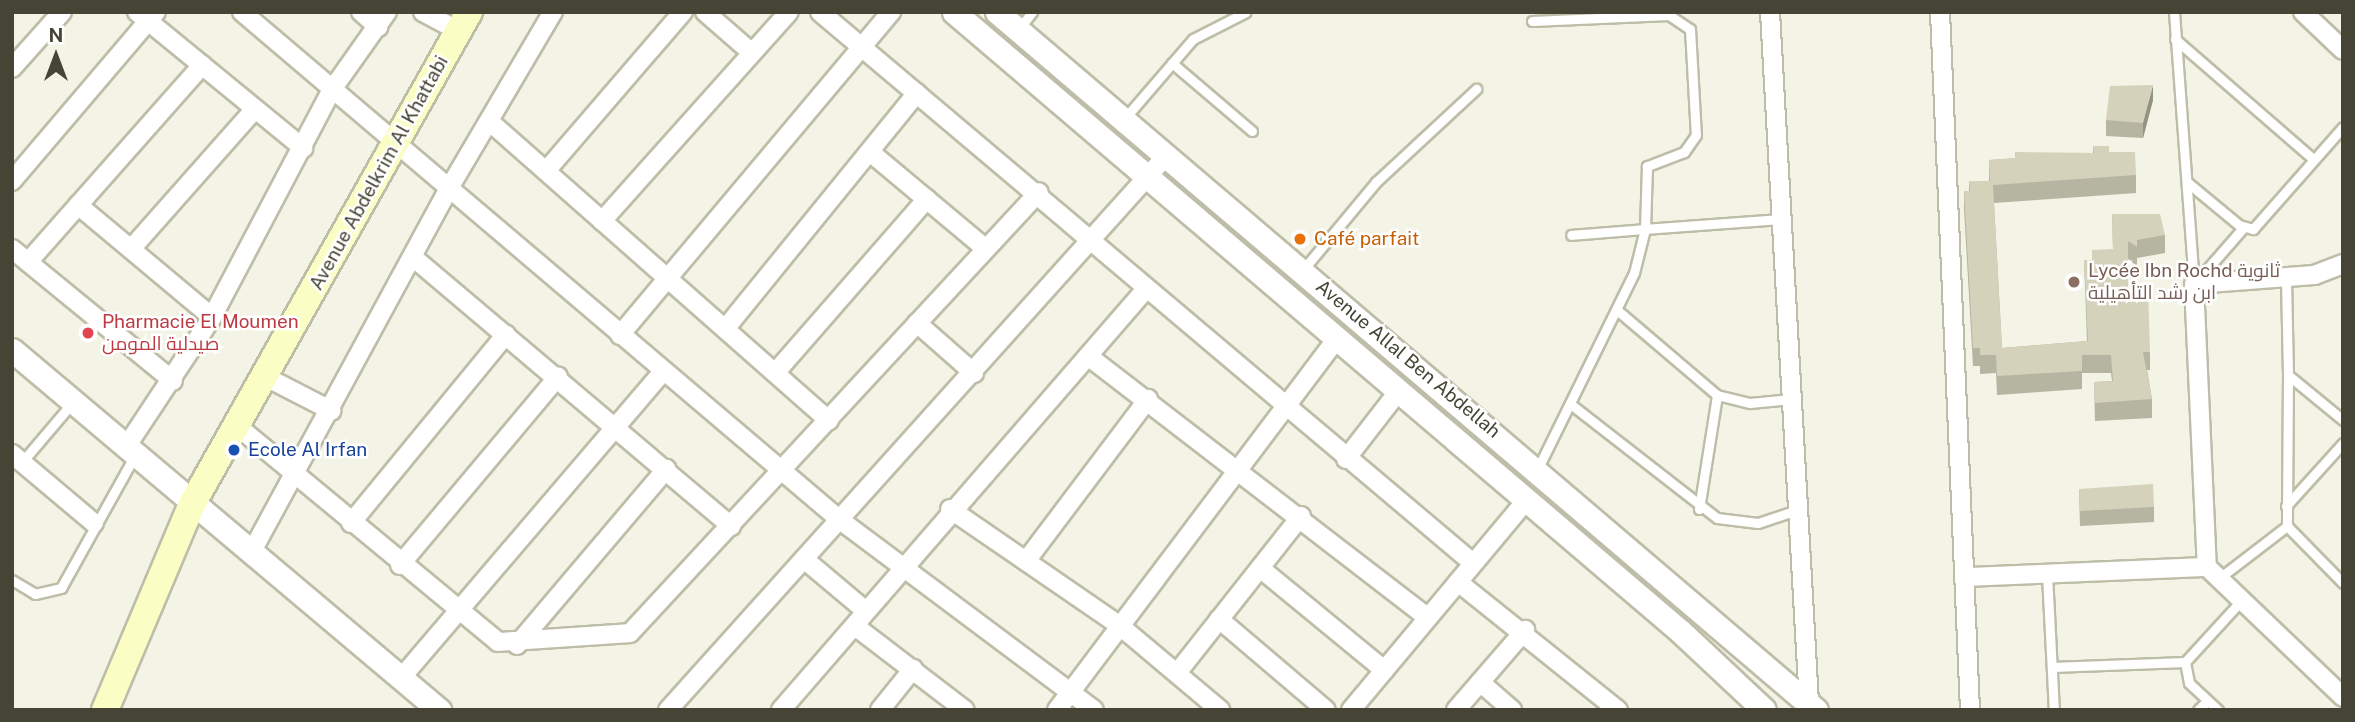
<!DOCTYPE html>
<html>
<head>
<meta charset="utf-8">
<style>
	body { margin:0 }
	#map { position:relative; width:2355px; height:722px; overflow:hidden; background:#f3f3e6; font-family:"Public Sans",Cairo,sans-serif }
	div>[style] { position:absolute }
	.roads { filter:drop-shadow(2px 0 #bebda8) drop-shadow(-2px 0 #bebda8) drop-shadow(0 2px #bebda8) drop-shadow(0 -2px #bebda8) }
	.service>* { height:9px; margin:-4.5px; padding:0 4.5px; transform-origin:4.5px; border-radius:4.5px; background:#fff }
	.minor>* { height:18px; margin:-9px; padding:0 9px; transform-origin:9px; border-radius:9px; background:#fff }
	.tertiary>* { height:23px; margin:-11.5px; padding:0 11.5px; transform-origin:11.5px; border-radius:11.5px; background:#fff }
	.secondary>* { height:26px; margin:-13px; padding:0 13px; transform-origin:13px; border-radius:13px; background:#fbfec4 }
	.wall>* { inset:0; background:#b6b5a1 }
	.shaded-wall>* { inset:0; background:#949383 }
	.building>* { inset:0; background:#d4d2bb }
	.dots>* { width:19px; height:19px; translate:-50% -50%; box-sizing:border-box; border:4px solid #fff; border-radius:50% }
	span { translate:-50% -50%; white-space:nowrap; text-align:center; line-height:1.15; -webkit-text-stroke:5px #fff; paint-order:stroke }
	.street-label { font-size:19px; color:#454435 }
	.food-label { font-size:19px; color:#c56008 }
	.left { translate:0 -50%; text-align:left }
	.education-label { font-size:19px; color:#785e54 }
	.health-label { font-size:19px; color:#be3a42 }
	.transit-label { font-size:19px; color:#164399 }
	.frame { position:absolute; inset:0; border:14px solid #454435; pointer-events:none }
	.north { position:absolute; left:21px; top:21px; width:70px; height:70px; -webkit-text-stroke:5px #fff; paint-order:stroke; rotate:0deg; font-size:19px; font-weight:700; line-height:28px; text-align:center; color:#454435 }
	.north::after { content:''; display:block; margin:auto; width:24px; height:32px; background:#454435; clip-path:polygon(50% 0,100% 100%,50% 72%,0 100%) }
</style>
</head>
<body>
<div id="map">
	<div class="roads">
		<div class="service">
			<div style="left:2174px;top:12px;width:273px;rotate:85.8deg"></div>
			<div style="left:1532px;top:21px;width:137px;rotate:-2.5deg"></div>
			<div style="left:1669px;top:15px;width:25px;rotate:34deg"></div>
			<div style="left:1690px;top:29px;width:106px;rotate:86.8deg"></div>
			<div style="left:1696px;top:135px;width:21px;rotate:125deg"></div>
			<div style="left:1684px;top:152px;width:40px;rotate:159deg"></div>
			<div style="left:1647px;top:166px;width:63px;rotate:91.8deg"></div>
			<div style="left:1645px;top:229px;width:74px;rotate:175.4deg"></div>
			<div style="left:1018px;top:30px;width:23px;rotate:-52deg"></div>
			<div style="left:2175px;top:39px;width:184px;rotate:41deg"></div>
			<div style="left:1172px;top:63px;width:105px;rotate:40.4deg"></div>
			<div style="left:1125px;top:118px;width:104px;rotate:-49.3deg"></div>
			<div style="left:1193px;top:39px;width:59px;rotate:-27deg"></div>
			<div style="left:2187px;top:182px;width:67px;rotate:39.6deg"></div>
			<div style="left:2239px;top:225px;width:15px;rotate:16deg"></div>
			<div style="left:2253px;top:229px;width:136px;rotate:-48.6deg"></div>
			<div style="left:1302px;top:271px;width:116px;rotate:-50.3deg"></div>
			<div style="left:1376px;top:182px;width:137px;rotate:-42.9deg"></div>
			<div style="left:2286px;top:279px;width:96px;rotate:88.8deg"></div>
			<div style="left:2288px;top:375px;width:71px;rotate:39.3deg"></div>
			<div style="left:2195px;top:283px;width:73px;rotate:-48.9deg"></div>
			<div style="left:1617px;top:310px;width:131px;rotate:40.4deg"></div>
			<div style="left:1717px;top:395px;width:34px;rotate:14deg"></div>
			<div style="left:1750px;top:403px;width:41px;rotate:-5.6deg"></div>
			<div style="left:2288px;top:375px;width:151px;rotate:90.4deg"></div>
			<div style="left:2287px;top:526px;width:80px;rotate:45.5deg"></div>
			<div style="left:1573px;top:406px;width:182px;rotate:37.9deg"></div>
			<div style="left:1717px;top:518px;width:41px;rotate:7deg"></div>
			<div style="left:1758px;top:523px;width:41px;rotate:-18.4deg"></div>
			<div style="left:22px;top:462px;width:77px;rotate:-49.7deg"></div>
			<div style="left:1538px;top:468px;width:217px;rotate:-63.8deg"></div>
			<div style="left:1634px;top:273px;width:45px;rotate:-76deg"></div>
			<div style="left:1645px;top:229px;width:135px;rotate:-4.2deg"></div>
			<div style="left:2286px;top:506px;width:85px;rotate:-47.9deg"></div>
			<div style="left:1699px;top:509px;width:115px;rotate:-81deg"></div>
			<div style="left:2047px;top:574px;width:136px;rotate:87.1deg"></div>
			<div style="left:2218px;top:579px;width:87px;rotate:-37.5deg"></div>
			<div style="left:12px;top:580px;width:27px;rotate:31deg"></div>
			<div style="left:35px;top:594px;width:27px;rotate:-13deg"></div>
			<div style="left:61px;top:588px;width:152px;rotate:-60.9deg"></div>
			<div style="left:2185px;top:662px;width:21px;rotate:79deg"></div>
			<div style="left:2189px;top:683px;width:40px;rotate:43deg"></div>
			<div style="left:2052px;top:667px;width:133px;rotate:-2.2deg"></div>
			<div style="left:2185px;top:662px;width:81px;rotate:-47.5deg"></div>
			<div style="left:2198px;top:710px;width:13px;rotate:-45deg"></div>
		</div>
		<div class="minor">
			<div style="left:137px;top:12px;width:215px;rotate:39.3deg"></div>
			<div style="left:242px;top:12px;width:785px;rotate:40.35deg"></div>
			<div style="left:840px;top:520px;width:317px;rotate:36.8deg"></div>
			<div style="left:361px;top:12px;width:23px;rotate:41deg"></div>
			<div style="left:423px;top:12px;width:40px;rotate:28deg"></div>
			<div style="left:705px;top:12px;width:62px;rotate:41.1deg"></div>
			<div style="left:820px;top:12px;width:854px;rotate:40.16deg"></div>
			<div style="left:1770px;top:12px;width:692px;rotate:86.77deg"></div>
			<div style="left:1940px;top:12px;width:699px;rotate:87.54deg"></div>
			<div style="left:2303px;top:12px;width:55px;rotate:43.5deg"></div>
			<div style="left:12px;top:68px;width:75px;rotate:-48.2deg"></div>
			<div style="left:489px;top:121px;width:453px;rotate:41.4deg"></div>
			<div style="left:870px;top:152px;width:150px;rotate:39.9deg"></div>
			<div style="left:546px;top:171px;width:210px;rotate:-49.3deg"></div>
			<div style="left:12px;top:181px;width:222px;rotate:-49.6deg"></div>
			<div style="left:78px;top:205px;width:175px;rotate:39.9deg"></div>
			<div style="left:602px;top:221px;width:280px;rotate:-48.2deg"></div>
			<div style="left:12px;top:249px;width:208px;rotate:39.3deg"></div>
			<div style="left:131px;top:249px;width:187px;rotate:-48.5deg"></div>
			<div style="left:415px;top:259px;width:414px;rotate:40.2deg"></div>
			<div style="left:28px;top:262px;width:263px;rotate:-48.5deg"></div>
			<div style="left:2343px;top:264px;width:30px;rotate:159deg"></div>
			<div style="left:2315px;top:275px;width:121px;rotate:175.7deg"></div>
			<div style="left:2194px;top:284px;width:283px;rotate:87.4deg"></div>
			<div style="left:2207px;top:567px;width:188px;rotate:43.7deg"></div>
			<div style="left:917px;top:323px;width:76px;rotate:41.3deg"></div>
			<div style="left:725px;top:329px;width:304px;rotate:-50.9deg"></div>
			<div style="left:620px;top:335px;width:422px;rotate:-50deg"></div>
			<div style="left:1088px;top:356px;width:429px;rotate:37.6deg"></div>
			<div style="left:775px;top:373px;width:231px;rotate:-48.9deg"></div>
			<div style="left:264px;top:376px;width:76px;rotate:27.2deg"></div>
			<div style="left:236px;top:425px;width:340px;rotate:39.6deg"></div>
			<div style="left:498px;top:642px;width:132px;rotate:-3.9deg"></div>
			<div style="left:630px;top:633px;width:601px;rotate:-47.16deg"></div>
			<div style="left:126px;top:447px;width:156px;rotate:-56.5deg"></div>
			<div style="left:212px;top:317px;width:255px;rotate:-62.2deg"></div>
			<div style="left:331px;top:91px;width:97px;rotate:-54.7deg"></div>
			<div style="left:12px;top:454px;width:107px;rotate:40.1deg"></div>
			<div style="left:1346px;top:459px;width:85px;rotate:-52.2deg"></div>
			<div style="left:950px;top:509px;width:206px;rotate:34.5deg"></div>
			<div style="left:1120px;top:626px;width:131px;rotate:40deg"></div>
			<div style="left:351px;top:523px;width:244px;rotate:-50.6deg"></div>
			<div style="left:251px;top:553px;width:413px;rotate:-61.5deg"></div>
			<div style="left:448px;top:190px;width:207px;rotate:-59.5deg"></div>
			<div style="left:804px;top:559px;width:81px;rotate:40deg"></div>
			<div style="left:1026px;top:561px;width:203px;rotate:-53deg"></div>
			<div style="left:400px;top:565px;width:246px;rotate:-50deg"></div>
			<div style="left:1260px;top:568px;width:161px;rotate:39.4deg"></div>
			<div style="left:1968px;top:577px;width:239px;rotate:-2.4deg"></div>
			<div style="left:1458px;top:582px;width:205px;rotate:38.7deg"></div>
			<div style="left:1219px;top:619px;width:140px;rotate:40.4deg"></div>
			<div style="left:855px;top:626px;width:138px;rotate:37.4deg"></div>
			<div style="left:517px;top:645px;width:231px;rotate:-49.7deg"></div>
			<div style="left:1177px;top:673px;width:200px;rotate:-51.7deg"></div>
			<div style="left:402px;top:677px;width:400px;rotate:-49.5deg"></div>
			<div style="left:1480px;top:682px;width:43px;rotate:41.2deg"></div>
			<div style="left:668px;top:710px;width:745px;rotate:-48.05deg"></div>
			<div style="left:781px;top:710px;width:557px;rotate:-49.08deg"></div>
			<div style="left:880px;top:710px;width:53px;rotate:-51.2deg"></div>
			<div style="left:1057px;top:710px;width:463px;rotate:-53deg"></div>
			<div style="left:1351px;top:710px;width:273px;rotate:-50.1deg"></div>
			<div style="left:1456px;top:710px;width:106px;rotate:-49.2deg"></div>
		</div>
		<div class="tertiary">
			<div style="left:954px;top:12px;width:954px;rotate:40.45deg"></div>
			<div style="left:1680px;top:631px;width:115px;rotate:43.2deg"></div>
			<div style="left:997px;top:12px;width:1076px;rotate:40.44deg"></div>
			<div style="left:12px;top:350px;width:559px;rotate:40.13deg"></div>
		</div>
		<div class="secondary">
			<div style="left:105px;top:710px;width:224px;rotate:-67.1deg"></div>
			<div style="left:192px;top:504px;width:565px;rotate:-60.62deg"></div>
		</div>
	</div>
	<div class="wall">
		<div style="clip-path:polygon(2153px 100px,2143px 138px,2106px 136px,2106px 120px)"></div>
		<div style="clip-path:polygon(2093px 146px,2109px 152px,2136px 175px,2136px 193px,1994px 203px,2002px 348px,2087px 341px,2084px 260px,2092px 260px,2113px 249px,2112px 214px,2165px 235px,2165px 253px,2137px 258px,2137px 266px,2128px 259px,2128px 289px,2150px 352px,2150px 370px,2147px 370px,2152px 399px,2152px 418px,2095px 421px,2094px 382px,2112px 381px,2111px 373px,2082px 373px,2082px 389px,1997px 395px,1996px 373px,1980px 374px,1980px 366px,1973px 366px,1964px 209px,1964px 191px,1969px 191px,1969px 181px,1989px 181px,1989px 160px,2093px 153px)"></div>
		<div style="clip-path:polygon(2079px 489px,2154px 507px,2154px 522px,2080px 526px)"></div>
	</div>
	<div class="shaded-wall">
		<div style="clip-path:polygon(2153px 85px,2153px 100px,2143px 138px,2143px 123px)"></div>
	</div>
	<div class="building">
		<div style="clip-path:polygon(2153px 85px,2143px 123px,2106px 120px,2110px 86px)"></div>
		<div style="clip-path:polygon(2093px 146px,2109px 146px,2109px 152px,2135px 152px,2136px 175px,1993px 185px,2002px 348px,2088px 341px,2084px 260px,2092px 260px,2092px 250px,2113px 249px,2112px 214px,2160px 214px,2165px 235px,2137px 240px,2137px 247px,2128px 241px,2128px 289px,2148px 288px,2150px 352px,2143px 352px,2152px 399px,2095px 403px,2094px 382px,2113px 381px,2111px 355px,2082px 355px,2082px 371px,1997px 376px,1996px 355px,1980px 355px,1980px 348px,1973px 348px,1964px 191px,1970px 191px,1969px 181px,1990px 181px,1989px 160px,2015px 158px,2015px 152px,2094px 153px)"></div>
		<div style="clip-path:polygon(2153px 484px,2154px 507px,2080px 511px,2079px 489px)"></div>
	</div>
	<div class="dots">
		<div style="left:1300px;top:239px;background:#e8710a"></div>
		<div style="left:2074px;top:282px;background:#8d6e63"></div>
		<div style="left:88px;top:333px;background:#e0444e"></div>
		<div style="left:234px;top:450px;background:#1a4fb4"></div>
	</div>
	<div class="street-label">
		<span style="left:379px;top:173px;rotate:-61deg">Avenue Abdelkrim Al Khattabi</span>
		<span style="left:1408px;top:359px;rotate:40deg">Avenue Allal Ben Abdellah</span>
	</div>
	<div class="food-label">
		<span class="left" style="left:1314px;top:239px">Café parfait</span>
	</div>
	<div class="education-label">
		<span class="left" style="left:2088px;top:282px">Lycée Ibn Rochd ثانوية<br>ابن رشد التأهيلية</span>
	</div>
	<div class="health-label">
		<span class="left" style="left:102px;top:333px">Pharmacie El Moumen<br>صيدلية المومن</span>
	</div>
	<div class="transit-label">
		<span class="left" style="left:248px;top:450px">Ecole Al Irfan</span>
	</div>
	<div class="frame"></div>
	<div class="north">N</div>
</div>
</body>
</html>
